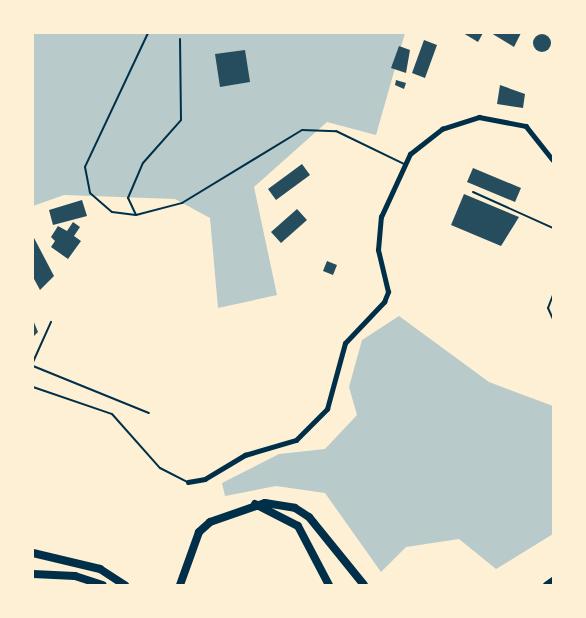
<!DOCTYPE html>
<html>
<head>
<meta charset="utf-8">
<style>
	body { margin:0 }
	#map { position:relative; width:586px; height:618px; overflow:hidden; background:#fdf0d5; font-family:"Public Sans",sans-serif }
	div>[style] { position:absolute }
	.green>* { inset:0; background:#b9caca }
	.building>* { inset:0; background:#264d5e }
	.round { border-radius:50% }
	.service>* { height:2px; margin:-1px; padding:0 1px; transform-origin:1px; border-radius:1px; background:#003049 }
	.minor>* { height:4.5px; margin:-2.25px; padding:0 2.25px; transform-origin:2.25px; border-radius:2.25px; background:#003049 }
	.secondary>* { height:6px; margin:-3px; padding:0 3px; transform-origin:3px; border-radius:3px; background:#003049 }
	.motorway>* { height:8px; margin:-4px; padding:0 4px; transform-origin:4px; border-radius:4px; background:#003049 }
	span { translate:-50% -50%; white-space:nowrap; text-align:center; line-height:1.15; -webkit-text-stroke:4.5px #fdf0d5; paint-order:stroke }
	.frame { position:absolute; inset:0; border:34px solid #fdf0d5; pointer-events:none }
</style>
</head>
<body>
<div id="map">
	<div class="green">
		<div style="clip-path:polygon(33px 33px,405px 33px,376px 135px,327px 122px,254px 187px,277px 295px,218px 308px,210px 218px,175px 199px,64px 195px,33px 206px)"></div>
		<div style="clip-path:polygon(399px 316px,489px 382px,553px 406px,553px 534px,496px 569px,459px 539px,406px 547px,381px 572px,325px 493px,276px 486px,225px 496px,222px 483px,279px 454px,325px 449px,357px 415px,349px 387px,362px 340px)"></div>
	</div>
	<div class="building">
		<div style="clip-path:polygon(463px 33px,483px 33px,478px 42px)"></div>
		<div style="clip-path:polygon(491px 33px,521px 33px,514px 47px)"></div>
		<div class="round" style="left:533px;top:34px;width:18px;height:18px"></div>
		<div style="clip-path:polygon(424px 40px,437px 45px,425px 78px,412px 73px)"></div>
		<div style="clip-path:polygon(399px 46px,410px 50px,406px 73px,391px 68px)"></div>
		<div style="clip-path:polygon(245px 50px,250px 82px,220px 87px,215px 54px)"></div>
		<div style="clip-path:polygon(396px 80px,406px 83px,404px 89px,395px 85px)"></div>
		<div style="clip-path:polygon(500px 85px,525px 94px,523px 108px,497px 104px)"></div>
		<div style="clip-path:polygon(302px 164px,310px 175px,276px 200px,268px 189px)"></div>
		<div style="clip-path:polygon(473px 168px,521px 188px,515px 202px,467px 182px)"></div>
		<div style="clip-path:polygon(464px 194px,519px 217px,501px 246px,451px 225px)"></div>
		<div style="clip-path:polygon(82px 200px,87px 216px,53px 225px,49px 210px)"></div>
		<div style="clip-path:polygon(297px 209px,307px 220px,281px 243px,271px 232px)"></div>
		<div style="clip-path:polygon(73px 222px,80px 227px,74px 236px,81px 241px,68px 259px,51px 247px,55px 241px,51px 237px,58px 226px,67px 231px)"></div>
		<div style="clip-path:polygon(33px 236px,54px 276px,40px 290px,33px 277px)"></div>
		<div style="clip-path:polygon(327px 261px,337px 265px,333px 275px,323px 271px)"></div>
		<div style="clip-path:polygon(33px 320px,38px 332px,33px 337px)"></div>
	</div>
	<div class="service">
		<div style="left:148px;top:33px;width:148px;rotate:115.2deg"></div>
		<div style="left:85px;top:167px;width:26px;rotate:79deg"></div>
		<div style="left:90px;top:193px;width:29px;rotate:41deg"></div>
		<div style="left:112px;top:212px;width:24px;rotate:7deg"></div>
		<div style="left:136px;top:215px;width:48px;rotate:-14.6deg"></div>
		<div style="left:182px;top:203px;width:140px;rotate:-31.3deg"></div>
		<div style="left:302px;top:130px;width:34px;rotate:2deg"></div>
		<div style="left:336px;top:131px;width:76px;rotate:25.9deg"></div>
		<div style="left:473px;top:192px;width:88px;rotate:24.2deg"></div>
		<div style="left:136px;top:215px;width:19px;rotate:-115deg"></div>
		<div style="left:128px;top:198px;width:38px;rotate:-67deg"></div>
		<div style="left:143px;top:163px;width:57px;rotate:-48.5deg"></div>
		<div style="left:181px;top:120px;width:81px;rotate:-90.7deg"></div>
		<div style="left:553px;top:295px;width:14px;rotate:111deg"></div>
		<div style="left:548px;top:308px;width:12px;rotate:66deg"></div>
		<div style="left:33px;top:362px;width:44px;rotate:-65.8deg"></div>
		<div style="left:33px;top:366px;width:125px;rotate:22.1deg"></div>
		<div style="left:33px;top:387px;width:83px;rotate:18.9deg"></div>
		<div style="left:112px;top:414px;width:72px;rotate:48.4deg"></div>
		<div style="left:160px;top:468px;width:31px;rotate:27deg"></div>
	</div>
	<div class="minor">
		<div style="left:188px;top:482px;width:17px;rotate:-10deg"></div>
		<div style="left:205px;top:479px;width:47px;rotate:-31deg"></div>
		<div style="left:245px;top:455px;width:53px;rotate:-16.4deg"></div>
		<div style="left:296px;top:440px;width:44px;rotate:-45deg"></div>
		<div style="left:327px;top:409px;width:68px;rotate:-74.7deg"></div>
		<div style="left:345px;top:343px;width:57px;rotate:-46.4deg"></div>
		<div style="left:384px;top:302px;width:11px;rotate:-68deg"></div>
		<div style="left:388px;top:292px;width:43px;rotate:-103.4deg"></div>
		<div style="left:378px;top:250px;width:33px;rotate:-85deg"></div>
		<div style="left:381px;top:217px;width:69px;rotate:-65.3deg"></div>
		<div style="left:410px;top:154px;width:41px;rotate:-38deg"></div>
		<div style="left:442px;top:129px;width:39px;rotate:-18deg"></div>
		<div style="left:479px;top:117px;width:48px;rotate:10.8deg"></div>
		<div style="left:526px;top:126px;width:43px;rotate:51.5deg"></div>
	</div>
	<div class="secondary">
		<div style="left:546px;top:585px;width:9px;rotate:-36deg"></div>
	</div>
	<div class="motorway">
		<div style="left:255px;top:504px;width:48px;rotate:27.1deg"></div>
		<div style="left:298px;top:526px;width:67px;rotate:62.3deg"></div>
		<div style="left:33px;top:553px;width:69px;rotate:13.4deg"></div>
		<div style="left:100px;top:569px;width:30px;rotate:33deg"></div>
		<div style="left:33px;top:574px;width:42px;rotate:2.7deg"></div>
		<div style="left:75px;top:576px;width:29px;rotate:18deg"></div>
		<div style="left:180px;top:585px;width:56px;rotate:-70.3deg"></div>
		<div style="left:199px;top:532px;width:15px;rotate:-42deg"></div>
		<div style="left:210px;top:522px;width:58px;rotate:-19.1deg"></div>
		<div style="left:265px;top:503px;width:30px;rotate:9deg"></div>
		<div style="left:295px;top:508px;width:17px;rotate:33deg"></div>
		<div style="left:309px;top:517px;width:87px;rotate:51deg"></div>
	</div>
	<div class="frame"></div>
</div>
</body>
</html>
